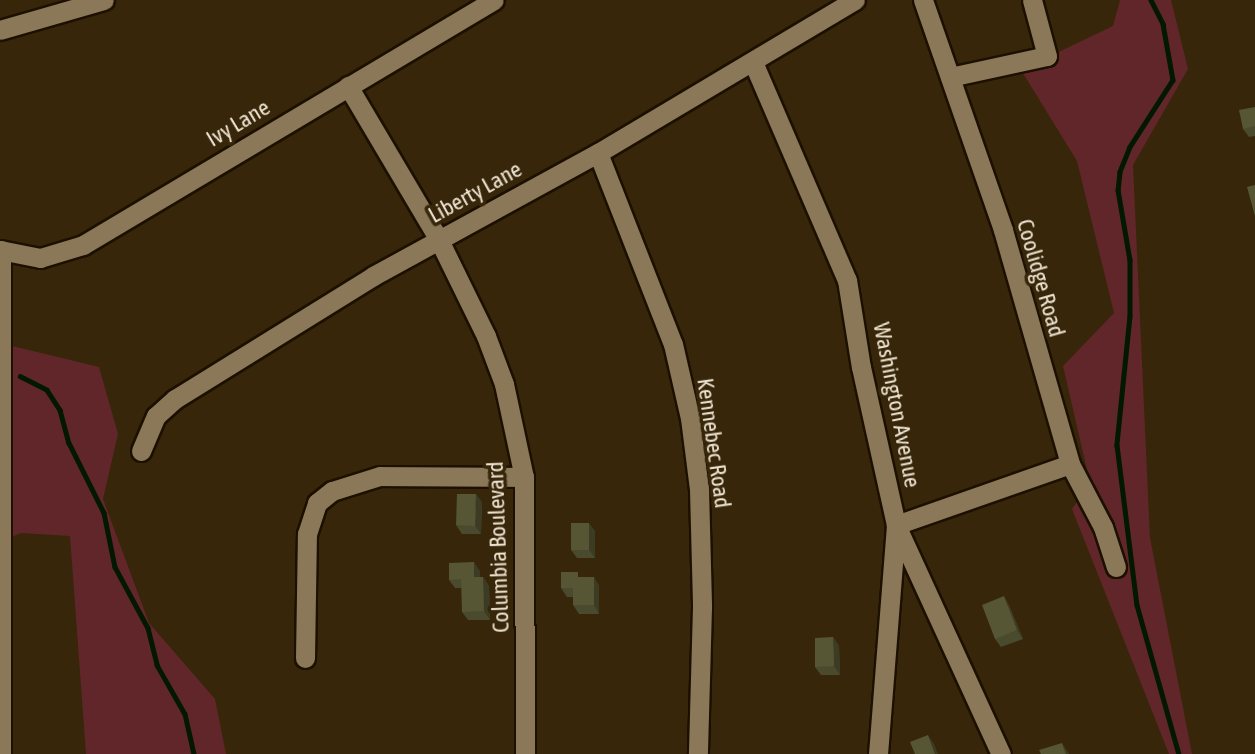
<!DOCTYPE html>
<html>
<head>
<meta charset="utf-8">
<style>
	body { margin:0 }
	#map { position:relative; width:1255px; height:754px; overflow:hidden; background:#372609; font-family:"Asap Condensed",sans-serif }
	div>[style] { position:absolute }
	.green>* { inset:0; background:#612629 }
	.stream>* { height:4.5px; margin:-2.25px; padding:0 2.25px; transform-origin:2.25px; border-radius:2.25px; background:#031800 }
	.roads { filter:drop-shadow(2px 0 #1c1000) drop-shadow(-2px 0 #1c1000) drop-shadow(0 2px #1c1000) drop-shadow(0 -2px #1c1000) }
	.minor>* { height:19px; margin:-9.5px; padding:0 9.5px; transform-origin:9.5px; border-radius:9.5px; background:#8b7859 }
	.wall>* { inset:0; background:#4a4a2e }
	.shaded-wall>* { inset:0; background:#3c3c25 }
	.building>* { inset:0; background:#565635 }
	span { translate:-50% -50%; white-space:nowrap; text-align:center; line-height:1.15; -webkit-text-stroke:7px #372609; paint-order:stroke }
	.street-label { font-size:23px; color:#eee4d3 }
</style>
</head>
<body>
<div id="map">
	<div class="green">
		<div style="clip-path:polygon(1120px 0,1171px 0,1188px 69px,1133px 165px,1150px 538px,1192px 754px,1169px 754px,1072px 509px,1090px 483px,1063px 366px,1114px 313px,1077px 161px,1021px 70px,1113px 26px)"></div>
		<div style="clip-path:polygon(0 343px,99px 367px,118px 434px,103px 499px,149px 623px,215px 699px,226px 754px,86px 754px,70px 536px,21px 533px,0 542px)"></div>
	</div>
	<div class="stream">
		<div style="left:1151px;top:0;width:27px;rotate:63deg"></div>
		<div style="left:1163px;top:24px;width:57px;rotate:79.9deg"></div>
		<div style="left:1173px;top:80px;width:80px;rotate:122.7deg"></div>
		<div style="left:1130px;top:147px;width:27px;rotate:112deg"></div>
		<div style="left:1120px;top:172px;width:18px;rotate:96deg"></div>
		<div style="left:1118px;top:190px;width:71px;rotate:80.3deg"></div>
		<div style="left:1130px;top:260px;width:56px;rotate:90deg"></div>
		<div style="left:1130px;top:316px;width:130px;rotate:95.8deg"></div>
		<div style="left:1117px;top:445px;width:161px;rotate:82.9deg"></div>
		<div style="left:1137px;top:605px;width:155px;rotate:74.3deg"></div>
		<div style="left:20px;top:376px;width:30px;rotate:27deg"></div>
		<div style="left:47px;top:390px;width:24px;rotate:57deg"></div>
		<div style="left:60px;top:410px;width:34px;rotate:75deg"></div>
		<div style="left:69px;top:443px;width:78px;rotate:63.4deg"></div>
		<div style="left:104px;top:513px;width:55px;rotate:78.5deg"></div>
		<div style="left:115px;top:567px;width:69px;rotate:61.6deg"></div>
		<div style="left:148px;top:628px;width:38px;rotate:76deg"></div>
		<div style="left:157px;top:665px;width:56px;rotate:60.3deg"></div>
		<div style="left:185px;top:714px;width:41px;rotate:77.3deg"></div>
	</div>
	<div class="roads">
		<div class="minor">
			<div style="left:923px;top:0;width:244px;rotate:70.8deg"></div>
			<div style="left:1003px;top:230px;width:243px;rotate:74deg"></div>
			<div style="left:1070px;top:464px;width:71px;rotate:62.4deg"></div>
			<div style="left:1103px;top:527px;width:42px;rotate:72deg"></div>
			<div style="left:0;top:30px;width:108px;rotate:-16.1deg"></div>
			<div style="left:753px;top:62px;width:237px;rotate:66.7deg"></div>
			<div style="left:847px;top:280px;width:88px;rotate:80.9deg"></div>
			<div style="left:861px;top:367px;width:162px;rotate:77.5deg"></div>
			<div style="left:896px;top:525px;width:252px;rotate:65.4deg"></div>
			<div style="left:950px;top:77px;width:99px;rotate:-12.2deg"></div>
			<div style="left:1047px;top:56px;width:58px;rotate:-105deg"></div>
			<div style="left:348px;top:86px;width:179px;rotate:59.4deg"></div>
			<div style="left:439px;top:240px;width:107px;rotate:63.9deg"></div>
			<div style="left:486px;top:336px;width:51px;rotate:69.4deg"></div>
			<div style="left:504px;top:384px;width:95px;rotate:77.9deg"></div>
			<div style="left:524px;top:477px;width:277px;rotate:89.8deg"></div>
			<div style="left:598px;top:153px;width:205px;rotate:68.6deg"></div>
			<div style="left:673px;top:344px;width:76px;rotate:77.1deg"></div>
			<div style="left:690px;top:418px;width:72px;rotate:82.8deg"></div>
			<div style="left:699px;top:489px;width:118px;rotate:88.5deg"></div>
			<div style="left:702px;top:607px;width:147px;rotate:91.6deg"></div>
			<div style="left:0;top:250px;width:41px;rotate:11.3deg"></div>
			<div style="left:40px;top:258px;width:45px;rotate:-16.8deg"></div>
			<div style="left:83px;top:245px;width:478px;rotate:-30.8deg"></div>
			<div style="left:141px;top:451px;width:38px;rotate:-67deg"></div>
			<div style="left:156px;top:416px;width:25px;rotate:-42deg"></div>
			<div style="left:175px;top:399px;width:233px;rotate:-31.8deg"></div>
			<div style="left:373px;top:276px;width:256px;rotate:-28.7deg"></div>
			<div style="left:598px;top:153px;width:299px;rotate:-30.8deg"></div>
			<div style="left:305px;top:658px;width:124px;rotate:-89.1deg"></div>
			<div style="left:307px;top:534px;width:33px;rotate:-72deg"></div>
			<div style="left:317px;top:503px;width:19px;rotate:-39deg"></div>
			<div style="left:332px;top:491px;width:50px;rotate:-17.4deg"></div>
			<div style="left:380px;top:476px;width:144px;rotate:0.4deg"></div>
			<div style="left:1px;top:754px;width:504px;rotate:-90deg"></div>
			<div style="left:878px;top:754px;width:230px;rotate:-85.5deg"></div>
			<div style="left:896px;top:525px;width:184px;rotate:-19.3deg"></div>
		</div>
	</div>
	<div class="wall">
		<div style="clip-path:polygon(1255px 107px,1255px 136px,1249px 137px,1243px 129px)"></div>
		<div style="clip-path:polygon(482px 502px,481px 534px,462px 534px,456px 525px)"></div>
		<div style="clip-path:polygon(595px 531px,595px 558px,577px 558px,571px 550px)"></div>
		<div style="clip-path:polygon(480px 571px,480px 577px,483px 577px,489px 586px,490px 620px,468px 620px,462px 612px,462px 588px,455px 588px,449px 580px)"></div>
		<div style="clip-path:polygon(582px 577px,594px 577px,599px 586px,599px 614px,579px 614px,573px 605px,573px 597px,567px 597px,561px 588px)"></div>
		<div style="clip-path:polygon(1009px 605px,1023px 639px,1001px 647px,995px 639px)"></div>
		<div style="clip-path:polygon(833px 637px,839px 646px,840px 675px,821px 675px,815px 667px)"></div>
	</div>
	<div class="shaded-wall">
		<div style="clip-path:polygon(476px 494px,482px 502px,481px 534px,475px 526px)"></div>
		<div style="clip-path:polygon(589px 523px,595px 531px,595px 558px,589px 550px)"></div>
		<div style="clip-path:polygon(474px 562px,480px 571px,480px 586px,474px 577px)"></div>
		<div style="clip-path:polygon(483px 577px,489px 586px,490px 620px,484px 611px)"></div>
		<div style="clip-path:polygon(594px 577px,599px 586px,599px 614px,594px 605px)"></div>
		<div style="clip-path:polygon(1004px 596px,1009px 605px,1023px 639px,1017px 630px)"></div>
		<div style="clip-path:polygon(833px 637px,839px 646px,840px 675px,834px 666px)"></div>
		<div style="clip-path:polygon(928px 735px,934px 744px,938px 754px,935px 754px)"></div>
		<div style="clip-path:polygon(1062px 743px,1068px 752px,1069px 754px,1066px 754px)"></div>
	</div>
	<div class="building">
		<div style="clip-path:polygon(1255px 107px,1255px 126px,1243px 129px,1239px 110px)"></div>
		<div style="clip-path:polygon(1255px 185px,1255px 216px,1247px 187px)"></div>
		<div style="clip-path:polygon(457px 494px,476px 494px,475px 526px,456px 525px)"></div>
		<div style="clip-path:polygon(571px 523px,589px 523px,589px 550px,571px 550px)"></div>
		<div style="clip-path:polygon(474px 562px,474px 577px,483px 577px,484px 611px,462px 612px,461px 579px,449px 580px,449px 563px)"></div>
		<div style="clip-path:polygon(561px 572px,578px 572px,578px 577px,594px 577px,594px 605px,573px 605px,573px 588px,561px 588px)"></div>
		<div style="clip-path:polygon(1004px 596px,1017px 630px,995px 639px,982px 605px)"></div>
		<div style="clip-path:polygon(833px 637px,834px 666px,815px 667px,815px 638px)"></div>
		<div style="clip-path:polygon(928px 735px,935px 754px,915px 754px,910px 742px)"></div>
		<div style="clip-path:polygon(1062px 743px,1066px 754px,1041px 754px,1039px 750px)"></div>
	</div>
	<div class="street-label">
		<span style="left:238px;top:123px;rotate:-31deg">Ivy Lane</span>
		<span style="left:475px;top:192px;rotate:-29deg">Liberty Lane</span>
		<span style="left:1041px;top:278px;rotate:74deg">Coolidge Road</span>
		<span style="left:897px;top:405px;rotate:79deg">Washington Avenue</span>
		<span style="left:714px;top:443px;rotate:82deg">Kennebec Road</span>
		<span style="left:498px;top:547px;rotate:-92deg">Columbia Boulevard</span>
	</div>
</div>
</body>
</html>
